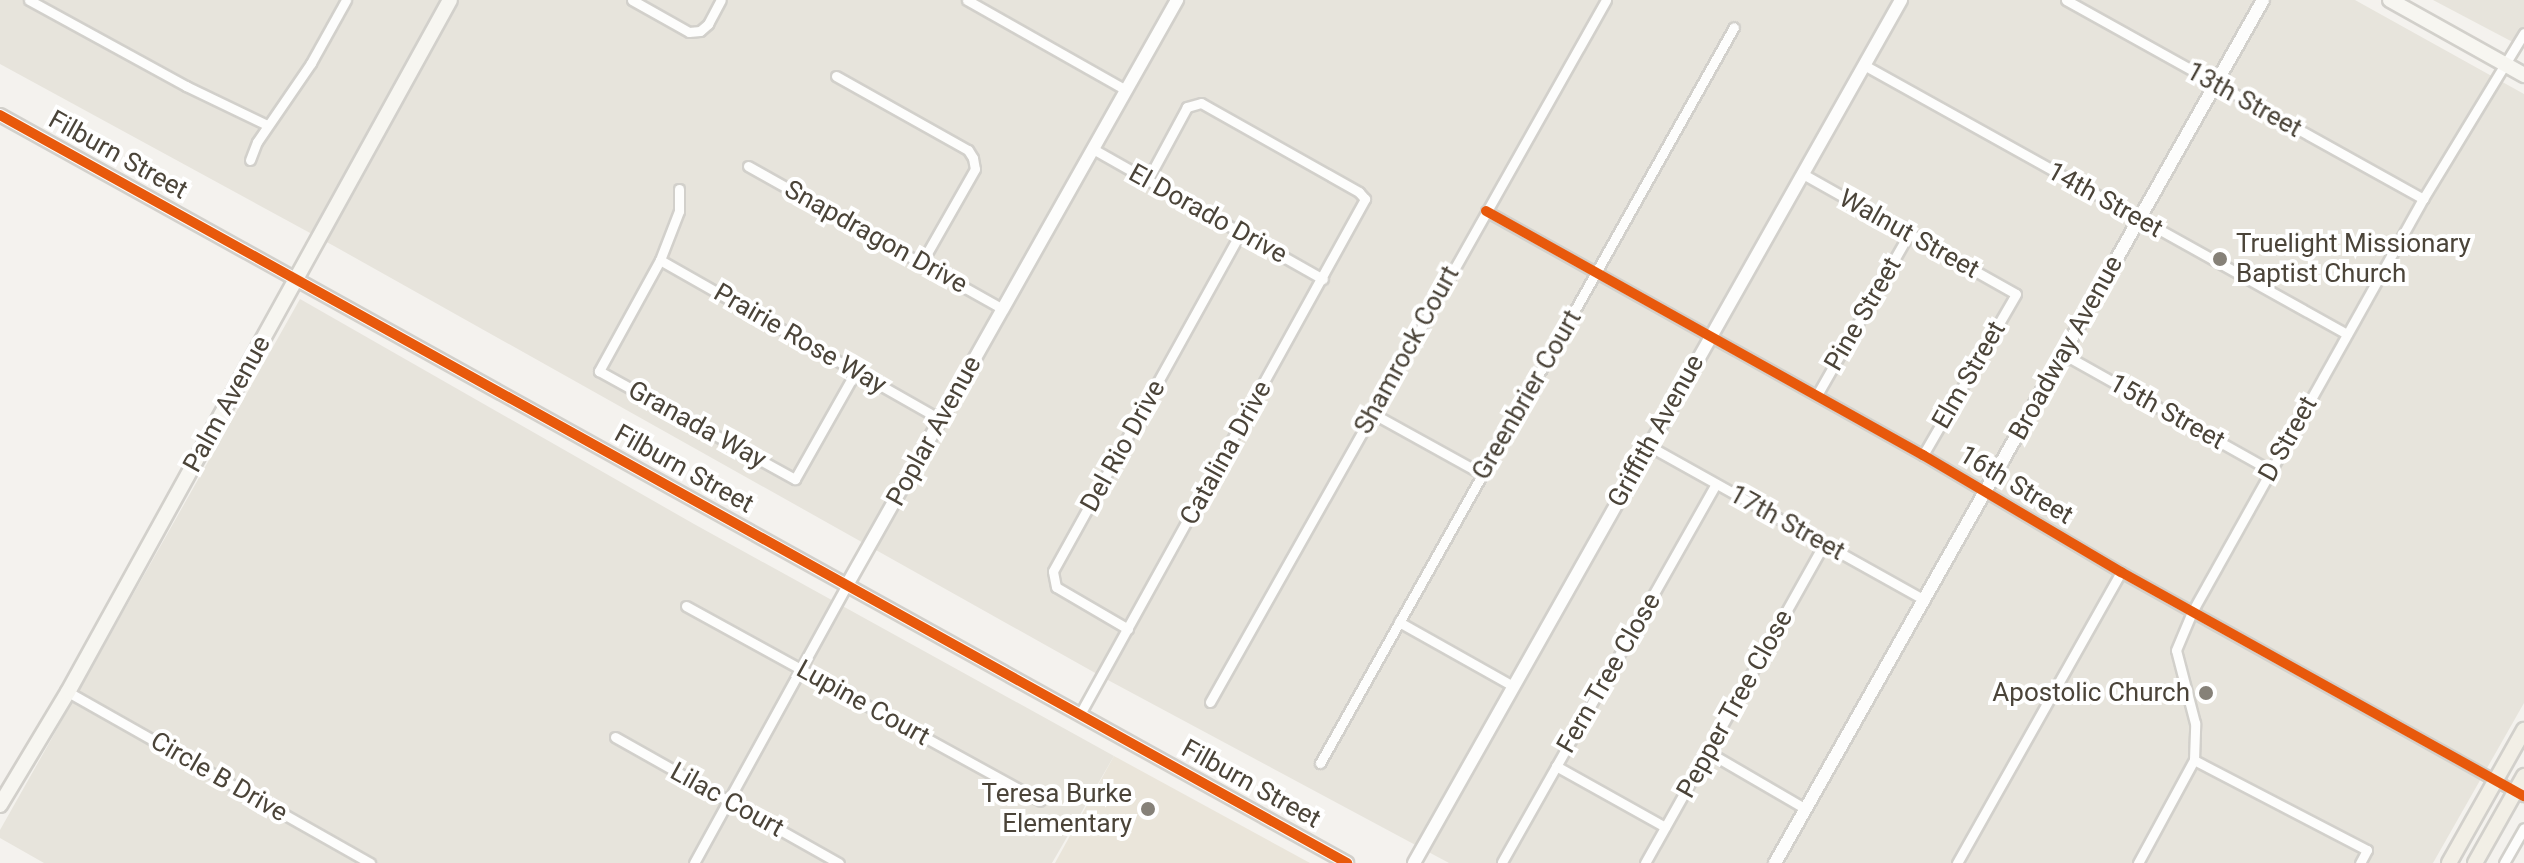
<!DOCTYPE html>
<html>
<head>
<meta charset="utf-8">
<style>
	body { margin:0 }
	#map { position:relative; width:2524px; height:863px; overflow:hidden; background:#f4f2ee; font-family:Roboto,sans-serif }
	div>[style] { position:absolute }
	.residential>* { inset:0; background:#e7e4dc }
	.education>* { inset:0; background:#eae5da }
	.roads { filter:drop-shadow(2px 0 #d2d0cb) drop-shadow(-2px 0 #d2d0cb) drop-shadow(0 2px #d2d0cb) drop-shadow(0 -2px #d2d0cb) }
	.minor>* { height:9px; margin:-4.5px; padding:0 4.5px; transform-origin:4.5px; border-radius:4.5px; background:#fdfdfc }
	.tertiary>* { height:12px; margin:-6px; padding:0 6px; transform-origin:6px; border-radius:6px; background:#fdfdfc }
	.secondary>* { height:14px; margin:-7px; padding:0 7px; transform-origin:7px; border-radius:7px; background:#f7f6f1 }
	.primary>* { height:14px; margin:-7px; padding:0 7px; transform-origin:7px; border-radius:7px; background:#f2efe6 }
	.cycleway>* { height:10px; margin:-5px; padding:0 5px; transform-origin:5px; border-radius:5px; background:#e8590c }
	.dots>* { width:22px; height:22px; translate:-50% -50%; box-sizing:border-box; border:4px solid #fff; border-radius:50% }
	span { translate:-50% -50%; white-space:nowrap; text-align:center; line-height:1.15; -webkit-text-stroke:8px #fff; paint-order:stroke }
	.street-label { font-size:26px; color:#4b4439 }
	.poi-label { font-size:26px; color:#4b4439 }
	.left { translate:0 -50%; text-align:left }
	.right { translate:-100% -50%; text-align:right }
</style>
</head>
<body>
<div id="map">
	<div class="residential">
		<div style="clip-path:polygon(0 0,2355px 0,2524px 94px,2524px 703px,2433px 863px,1449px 863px,1106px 679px,334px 246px,0 64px)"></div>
		<div style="clip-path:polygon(2433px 0,2524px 0,2524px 48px)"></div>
		<div style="clip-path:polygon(300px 299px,694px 524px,1114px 756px,1052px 863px,44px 863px,0 838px,0 830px)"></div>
	</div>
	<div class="education">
		<div style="clip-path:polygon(1114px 756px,1310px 863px,1055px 863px)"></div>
	</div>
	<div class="roads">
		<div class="minor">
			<div style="left:29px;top:0;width:179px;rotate:28.7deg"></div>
			<div style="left:186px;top:86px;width:90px;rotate:25.7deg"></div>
			<div style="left:632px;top:0;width:65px;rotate:29.3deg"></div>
			<div style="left:689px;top:32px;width:11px;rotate:-5deg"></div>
			<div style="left:700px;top:31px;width:11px;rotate:-41deg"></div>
			<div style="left:708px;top:24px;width:27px;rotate:-62deg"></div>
			<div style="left:967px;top:0;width:183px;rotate:29.5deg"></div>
			<div style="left:2066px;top:0;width:409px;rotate:29.1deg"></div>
			<div style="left:1864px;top:65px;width:553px;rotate:29.12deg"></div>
			<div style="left:836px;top:76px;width:151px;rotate:29.3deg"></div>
			<div style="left:968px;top:150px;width:9px;rotate:58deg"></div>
			<div style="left:973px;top:158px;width:11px;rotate:80deg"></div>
			<div style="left:975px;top:169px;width:107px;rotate:119.7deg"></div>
			<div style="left:1093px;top:149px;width:264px;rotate:29.5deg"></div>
			<div style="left:250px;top:160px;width:19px;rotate:-69deg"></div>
			<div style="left:257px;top:142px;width:96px;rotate:-55.6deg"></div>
			<div style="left:311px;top:63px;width:72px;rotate:-60.9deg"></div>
			<div style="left:748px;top:166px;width:292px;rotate:29.3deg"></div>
			<div style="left:1803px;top:174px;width:244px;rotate:29.4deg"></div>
			<div style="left:2016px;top:294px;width:186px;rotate:120deg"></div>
			<div style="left:679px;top:189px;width:22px;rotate:90deg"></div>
			<div style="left:679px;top:211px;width:53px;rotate:111.2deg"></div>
			<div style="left:660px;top:260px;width:127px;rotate:118.8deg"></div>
			<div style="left:599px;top:371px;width:224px;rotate:28.9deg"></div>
			<div style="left:795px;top:479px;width:124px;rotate:-60.5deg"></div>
			<div style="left:1486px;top:211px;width:501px;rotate:29.18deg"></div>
			<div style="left:1923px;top:455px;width:230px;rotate:30.6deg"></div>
			<div style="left:2121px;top:572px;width:461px;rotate:29.1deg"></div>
			<div style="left:660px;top:260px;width:322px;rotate:29.6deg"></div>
			<div style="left:2063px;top:354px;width:237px;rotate:29.3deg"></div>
			<div style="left:1817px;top:395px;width:185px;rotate:-60.3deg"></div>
			<div style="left:1372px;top:413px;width:126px;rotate:29deg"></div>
			<div style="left:1649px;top:446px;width:316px;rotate:29.2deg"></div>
			<div style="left:686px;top:606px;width:404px;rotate:28.8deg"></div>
			<div style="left:1399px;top:622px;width:131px;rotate:29.3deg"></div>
			<div style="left:1128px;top:629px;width:83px;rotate:-149.7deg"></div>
			<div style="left:1056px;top:587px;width:16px;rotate:-101deg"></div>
			<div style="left:1053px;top:571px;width:388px;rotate:-61deg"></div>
			<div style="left:68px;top:692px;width:347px;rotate:29.5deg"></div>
			<div style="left:1210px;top:702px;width:806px;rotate:-60.57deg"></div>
			<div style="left:1080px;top:714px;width:589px;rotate:-61.04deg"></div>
			<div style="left:1365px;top:199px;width:9px;rotate:-131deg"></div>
			<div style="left:1359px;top:192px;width:181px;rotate:-150.6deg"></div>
			<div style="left:1201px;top:103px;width:15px;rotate:164deg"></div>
			<div style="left:1187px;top:107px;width:82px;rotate:118.4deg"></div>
			<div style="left:615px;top:737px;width:257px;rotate:29.4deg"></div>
			<div style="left:1708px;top:752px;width:113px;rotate:30.2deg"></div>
			<div style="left:2194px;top:760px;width:195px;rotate:27.5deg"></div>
			<div style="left:2367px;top:850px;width:15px;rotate:118deg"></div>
			<div style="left:1320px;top:763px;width:844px;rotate:-60.64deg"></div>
			<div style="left:1556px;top:766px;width:125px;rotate:29.2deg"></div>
			<div style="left:1502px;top:862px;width:434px;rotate:-60.5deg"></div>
			<div style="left:694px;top:863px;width:317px;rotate:-61.2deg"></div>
			<div style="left:1645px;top:863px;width:366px;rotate:-60.7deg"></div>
			<div style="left:1957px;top:863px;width:334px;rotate:-60.6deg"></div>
			<div style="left:2138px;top:863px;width:117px;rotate:-61.5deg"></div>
			<div style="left:2194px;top:760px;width:37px;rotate:-88deg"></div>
			<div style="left:2195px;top:723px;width:75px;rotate:-104.6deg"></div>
			<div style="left:2176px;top:650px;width:41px;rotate:-67.2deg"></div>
			<div style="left:2192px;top:612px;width:473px;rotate:-60.8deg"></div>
			<div style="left:2423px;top:199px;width:194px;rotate:-58.7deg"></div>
			<div style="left:2504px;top:863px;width:40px;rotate:-60.3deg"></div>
		</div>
		<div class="tertiary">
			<div style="left:0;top:115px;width:1541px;rotate:29.04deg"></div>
			<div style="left:847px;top:585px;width:672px;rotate:-60.57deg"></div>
			<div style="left:1414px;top:863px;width:991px;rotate:-60.56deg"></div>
			<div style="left:1775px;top:863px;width:991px;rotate:-60.51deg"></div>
		</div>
		<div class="secondary">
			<div style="left:2390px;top:0;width:154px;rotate:29.2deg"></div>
			<div style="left:0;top:805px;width:132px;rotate:-59deg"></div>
			<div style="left:68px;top:692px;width:790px;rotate:-61.1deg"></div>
		</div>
		<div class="primary">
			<div style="left:2449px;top:863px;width:153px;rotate:-60.6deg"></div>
			<div style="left:2475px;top:863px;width:100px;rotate:-60.6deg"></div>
		</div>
	</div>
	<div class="cycleway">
		<div style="left:0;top:115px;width:1541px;rotate:29.04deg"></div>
		<div style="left:1486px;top:211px;width:501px;rotate:29.18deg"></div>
		<div style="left:1923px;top:455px;width:230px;rotate:30.6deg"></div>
		<div style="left:2121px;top:572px;width:461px;rotate:29.1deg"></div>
	</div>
	<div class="dots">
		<div style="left:2220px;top:259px;background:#868178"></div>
		<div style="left:2206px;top:693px;background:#868178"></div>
		<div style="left:1148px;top:809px;background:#868178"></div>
	</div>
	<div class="street-label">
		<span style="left:2244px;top:100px;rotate:29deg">13th Street</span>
		<span style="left:118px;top:155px;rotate:29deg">Filburn Street</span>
		<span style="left:2105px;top:200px;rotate:29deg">14th Street</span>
		<span style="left:1208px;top:214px;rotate:29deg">El Dorado Drive</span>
		<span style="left:1909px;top:234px;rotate:29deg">Walnut Street</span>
		<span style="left:876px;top:237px;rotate:29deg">Snapdragon Drive</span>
		<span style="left:1863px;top:314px;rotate:-60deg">Pine Street</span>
		<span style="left:800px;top:339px;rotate:30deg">Prairie Rose Way</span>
		<span style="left:2066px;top:348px;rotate:-61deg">Broadway Avenue</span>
		<span style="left:1407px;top:350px;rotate:-61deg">Shamrock Court</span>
		<span style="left:1969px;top:375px;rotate:-60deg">Elm Street</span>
		<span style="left:1527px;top:395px;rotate:-60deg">Greenbrier Court</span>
		<span style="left:227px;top:404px;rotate:-61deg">Palm Avenue</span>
		<span style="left:2167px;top:412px;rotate:29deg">15th Street</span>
		<span style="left:697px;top:425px;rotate:29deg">Granada Way</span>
		<span style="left:934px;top:431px;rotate:-61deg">Poplar Avenue</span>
		<span style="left:1656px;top:431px;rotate:-61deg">Griffith Avenue</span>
		<span style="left:2288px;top:439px;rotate:-61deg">D Street</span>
		<span style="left:1123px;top:446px;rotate:-61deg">Del Rio Drive</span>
		<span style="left:1226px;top:453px;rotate:-61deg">Catalina Drive</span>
		<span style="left:684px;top:469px;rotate:29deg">Filburn Street</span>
		<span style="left:2016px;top:485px;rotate:31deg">16th Street</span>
		<span style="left:1787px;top:523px;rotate:29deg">17th Street</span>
		<span style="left:1609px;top:673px;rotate:-60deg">Fern Tree Close</span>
		<span style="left:863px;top:703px;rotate:29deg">Lupine Court</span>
		<span style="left:1735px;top:704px;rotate:-61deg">Pepper Tree Close</span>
		<span style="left:219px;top:777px;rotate:30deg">Circle B Drive</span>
		<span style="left:1251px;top:784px;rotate:29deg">Filburn Street</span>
		<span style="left:727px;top:800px;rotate:29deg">Lilac Court</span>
	</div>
	<div class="poi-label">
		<span class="left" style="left:2236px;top:259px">Truelight Missionary<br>Baptist Church</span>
		<span class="right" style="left:2190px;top:693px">Apostolic Church</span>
		<span class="right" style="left:1132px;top:809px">Teresa Burke<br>Elementary</span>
	</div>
</div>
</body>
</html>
